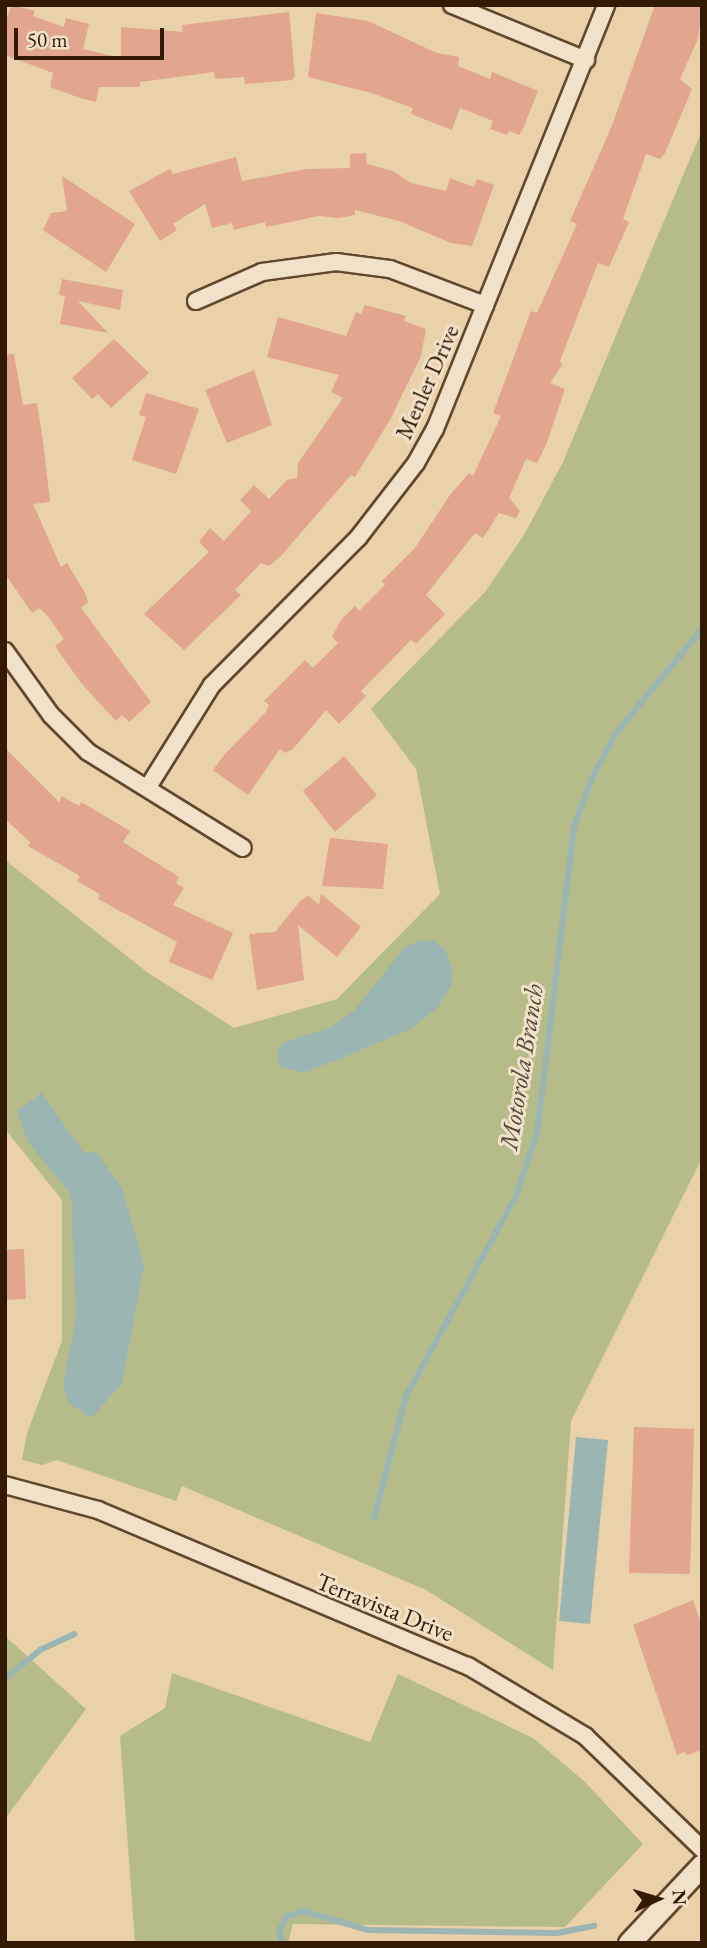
<!DOCTYPE html>
<html>
<head>
<meta charset="utf-8">
<style>
	body { margin:0 }
	#map { position:relative; width:707px; height:1948px; overflow:hidden; background:#e9d1aa; font-family:"EB Garamond",serif }
	div>[style] { position:absolute }
	.green>* { inset:0; background:#b5bc8a }
	.water>* { inset:0; background:#9ab5b2 }
	.stream>* { height:6px; margin:-3px; padding:0 3px; transform-origin:3px; border-radius:3px; background:#9ab5b2 }
	.building>* { inset:0; background:#e2a58f }
	.roads { filter:drop-shadow(2px 0 #60482e) drop-shadow(-2px 0 #60482e) drop-shadow(0 2px #60482e) drop-shadow(0 -2px #60482e) }
	.minor>* { height:16px; margin:-8px; padding:0 8px; transform-origin:8px; border-radius:8px; background:#f1e1c8 }
	.tertiary>* { height:21px; margin:-10.5px; padding:0 10.5px; transform-origin:10.5px; border-radius:10.5px; background:#f1e1c8 }
	span { translate:-50% -50%; white-space:nowrap; text-align:center; line-height:1.15; -webkit-text-stroke:6px #f1e1c8; paint-order:stroke }
	.street-label { font-size:24px; color:#321a05 }
	.water-label { font-size:26px; color:#514839; font-style:italic }
	.frame { position:absolute; inset:0; border:7px solid #321a05; pointer-events:none }
	.north { position:absolute; left:623px; top:1864px; width:70px; height:70px; -webkit-text-stroke:5px #f1e1c8; paint-order:stroke; rotate:86deg; font-size:19px; font-weight:700; line-height:28px; text-align:center; color:#321a05 }
	.north::after { content:''; display:block; margin:auto; width:24px; height:32px; background:#321a05; clip-path:polygon(50% 0,100% 100%,50% 72%,0 100%) }
	.scale { position:absolute; left:14px; top:28px; width:150px; height:32px; box-sizing:border-box; border:4px solid #321a05; border-top:0; padding-left:9px; font-size:21px; line-height:24px; white-space:nowrap; color:#321a05; -webkit-text-stroke:5px #f1e1c8; paint-order:stroke }
</style>
</head>
<body>
<div id="map">
	<div class="green">
		<div style="clip-path:polygon(702px 130px,702px 1158px,571px 1421px,553px 1670px,426px 1590px,182px 1486px,176px 1501px,57px 1460px,42px 1465px,22px 1460px,27px 1433px,62px 1341px,62px 1200px,5px 1129px,5px 860px,147px 972px,234px 1028px,337px 999px,440px 894px,416px 769px,371px 709px,485px 592px,524px 535px,563px 462px)"></div>
		<div style="clip-path:polygon(5px 1636px,86px 1709px,5px 1819px)"></div>
		<div style="clip-path:polygon(172px 1673px,370px 1742px,398px 1674px,533px 1738px,585px 1782px,643px 1844px,565px 1927px,293px 1924px,288px 1943px,135px 1943px,120px 1736px,165px 1708px)"></div>
	</div>
	<div class="water">
		<div style="clip-path:polygon(420px 940px,435px 941px,445px 950px,452px 968px,451px 986px,438px 1007px,411px 1029px,339px 1059px,302px 1073px,280px 1066px,277px 1054px,282px 1043px,331px 1027px,354px 1011px,404px 948px)"></div>
		<div style="clip-path:polygon(42px 1093px,84px 1153px,96px 1152px,122px 1188px,144px 1265px,122px 1384px,91px 1418px,69px 1403px,63px 1386px,76px 1315px,71px 1195px,28px 1142px,17px 1111px)"></div>
		<div style="clip-path:polygon(576px 1437px,608px 1440px,590px 1624px,559px 1621px)"></div>
	</div>
	<div class="stream">
		<div style="left:374px;top:1518px;width:126px;rotate:-75.3deg"></div>
		<div style="left:406px;top:1396px;width:228px;rotate:-61.2deg"></div>
		<div style="left:516px;top:1196px;width:66px;rotate:-71.6deg"></div>
		<div style="left:537px;top:1133px;width:309px;rotate:-83.1deg"></div>
		<div style="left:574px;top:826px;width:53px;rotate:-69.2deg"></div>
		<div style="left:593px;top:776px;width:49px;rotate:-61.9deg"></div>
		<div style="left:616px;top:733px;width:135px;rotate:-50.4deg"></div>
		<div style="left:5px;top:1679px;width:45px;rotate:-39.6deg"></div>
		<div style="left:40px;top:1650px;width:38px;rotate:-25deg"></div>
		<div style="left:283px;top:1943px;width:13px;rotate:-108deg"></div>
		<div style="left:279px;top:1931px;width:17px;rotate:-62deg"></div>
		<div style="left:287px;top:1916px;width:17px;rotate:-17deg"></div>
		<div style="left:303px;top:1911px;width:68px;rotate:16.3deg"></div>
		<div style="left:368px;top:1930px;width:189px;rotate:0.9deg"></div>
		<div style="left:557px;top:1933px;width:38px;rotate:-11deg"></div>
	</div>
	<div class="building">
		<div style="clip-path:polygon(12px 5px,35px 11px,33px 16px,64px 27px,66px 18px,89px 24px,83px 49px,121px 58px,121px 27px,183px 32px,182px 25px,289px 12px,295px 76px,292px 80px,245px 84px,244px 77px,215px 79px,214px 72px,140px 82px,140px 87px,99px 87px,96px 102px,80px 98px,50px 87px,53px 73px,5px 55px,5px 22px)"></div>
		<div style="clip-path:polygon(655px 5px,702px 5px,698px 39px,680px 79px,692px 89px,665px 153px,660px 159px,646px 154px,623px 219px,629px 222px,609px 267px,598px 263px,560px 361px,562px 365px,550px 383px,565px 389px,546px 445px,537px 463px,526px 459px,509px 498px,520px 511px,516px 518px,499px 513px,483px 538px,475px 533px,426px 595px,445px 614px,416px 644px,411px 640px,361px 691px,366px 696px,339px 724px,326px 710px,293px 749px,285px 753px,280px 749px,248px 795px,213px 770px,224px 755px,266px 712px,269px 705px,264px 701px,305px 660px,313px 668px,338px 643px,332px 637px,341px 620px,355px 606px,359px 611px,385px 585px,382px 581px,415px 548px,450px 495px,469px 473px,473px 476px,501px 416px,493px 413px,531px 311px,537px 313px,577px 224px,570px 221px,611px 128px)"></div>
		<div style="clip-path:polygon(316px 13px,368px 21px,437px 53px,459px 57px,458px 66px,490px 79px,492px 72px,538px 91px,523px 129px,519px 135px,509px 131px,507px 135px,490px 129px,493px 121px,460px 108px,452px 130px,411px 114px,413px 108px,371px 93px,308px 77px)"></div>
		<div style="clip-path:polygon(366px 153px,367px 164px,393px 171px,411px 183px,446px 191px,450px 178px,474px 187px,477px 179px,494px 185px,472px 246px,451px 243px,399px 221px,355px 210px,355px 215px,339px 218px,319px 216px,266px 227px,265px 222px,234px 230px,232px 223px,212px 228px,205px 204px,173px 224px,177px 230px,160px 241px,129px 191px,170px 169px,173px 174px,236px 157px,242px 181px,307px 169px,350px 168px,350px 154px)"></div>
		<div style="clip-path:polygon(62px 176px,135px 224px,106px 272px,43px 230px,51px 213px,67px 211px)"></div>
		<div style="clip-path:polygon(62px 279px,123px 290px,120px 310px,78px 301px,108px 333px,60px 324px,65px 296px,59px 295px)"></div>
		<div style="clip-path:polygon(365px 305px,406px 316px,404px 321px,426px 329px,421px 356px,390px 420px,355px 477px,351px 475px,281px 556px,269px 566px,261px 563px,235px 590px,241px 595px,184px 650px,144px 614px,209px 552px,199px 542px,210px 528px,224px 541px,251px 511px,240px 500px,254px 485px,269px 499px,287px 480px,297px 478px,298px 463px,343px 398px,331px 392px,339px 375px,267px 357px,278px 317px,346px 336px,356px 312px,361px 314px)"></div>
		<div style="clip-path:polygon(114px 339px,149px 373px,111px 408px,98px 394px,92px 399px,72px 378px)"></div>
		<div style="clip-path:polygon(14px 354px,23px 405px,37px 403px,43px 440px,50px 502px,33px 504px,61px 567px,67px 563px,85px 593px,88px 602px,81px 608px,151px 702px,129px 722px,122px 715px,116px 721px,81px 683px,55px 646px,64px 639px,46px 614px,39px 608px,32px 613px,5px 574px,5px 355px)"></div>
		<div style="clip-path:polygon(254px 370px,272px 425px,227px 443px,205px 390px)"></div>
		<div style="clip-path:polygon(146px 393px,199px 409px,176px 474px,132px 460px,146px 417px,139px 415px)"></div>
		<div style="clip-path:polygon(5px 748px,59px 802px,62px 796px,79px 806px,81px 802px,130px 831px,123px 842px,179px 877px,176px 883px,184px 888px,173px 905px,233px 933px,212px 980px,169px 962px,177px 942px,98px 899px,100px 894px,77px 881px,80px 876px,28px 846px,30px 842px,5px 819px)"></div>
		<div style="clip-path:polygon(344px 756px,377px 795px,335px 832px,303px 791px)"></div>
		<div style="clip-path:polygon(330px 838px,388px 844px,383px 889px,322px 886px)"></div>
		<div style="clip-path:polygon(321px 894px,361px 927px,337px 957px,298px 925px,304px 980px,257px 990px,249px 934px,275px 932px,301px 900px,309px 896px,319px 905px)"></div>
		<div style="clip-path:polygon(24px 1249px,26px 1299px,5px 1300px,5px 1250px)"></div>
		<div style="clip-path:polygon(634px 1427px,694px 1429px,690px 1574px,629px 1573px)"></div>
		<div style="clip-path:polygon(693px 1600px,702px 1626px,702px 1750px,687px 1755px,685px 1752px,677px 1755px,633px 1625px)"></div>
	</div>
	<div class="roads">
		<div class="minor">
			<div style="left:452px;top:5px;width:145px;rotate:22.3deg"></div>
			<div style="left:196px;top:301px;width:72px;rotate:-23.7deg"></div>
			<div style="left:262px;top:272px;width:75px;rotate:-7.7deg"></div>
			<div style="left:336px;top:262px;width:54px;rotate:7.4deg"></div>
			<div style="left:390px;top:269px;width:102px;rotate:20.8deg"></div>
			<div style="left:5px;top:651px;width:79px;rotate:54.3deg"></div>
			<div style="left:51px;top:715px;width:52px;rotate:45deg"></div>
			<div style="left:88px;top:752px;width:182px;rotate:31.8deg"></div>
			<div style="left:148px;top:787px;width:120px;rotate:-57.9deg"></div>
			<div style="left:212px;top:685px;width:207px;rotate:-45.2deg"></div>
			<div style="left:358px;top:538px;width:95px;rotate:-52.3deg"></div>
			<div style="left:416px;top:463px;width:39px;rotate:-61deg"></div>
			<div style="left:435px;top:429px;width:457px;rotate:-68deg"></div>
			<div style="left:5px;top:1485px;width:96px;rotate:15deg"></div>
			<div style="left:98px;top:1510px;width:402px;rotate:22.9deg"></div>
			<div style="left:468px;top:1666px;width:136px;rotate:30.9deg"></div>
			<div style="left:585px;top:1736px;width:163px;rotate:44deg"></div>
		</div>
		<div class="tertiary">
			<div style="left:629px;top:1943px;width:107px;rotate:-46.9deg"></div>
		</div>
	</div>
	<div class="street-label">
		<span style="left:427px;top:382px;rotate:-66deg">Menler Drive</span>
		<span style="left:385px;top:1607px;rotate:22deg">Terravista Drive</span>
	</div>
	<div class="water-label">
		<span style="left:522px;top:1067px;rotate:-81deg">Motorola Branch</span>
	</div>
	<div class="frame"></div>
	<div class="north">N</div>
	<div class="scale">50 m</div>
</div>
</body>
</html>
